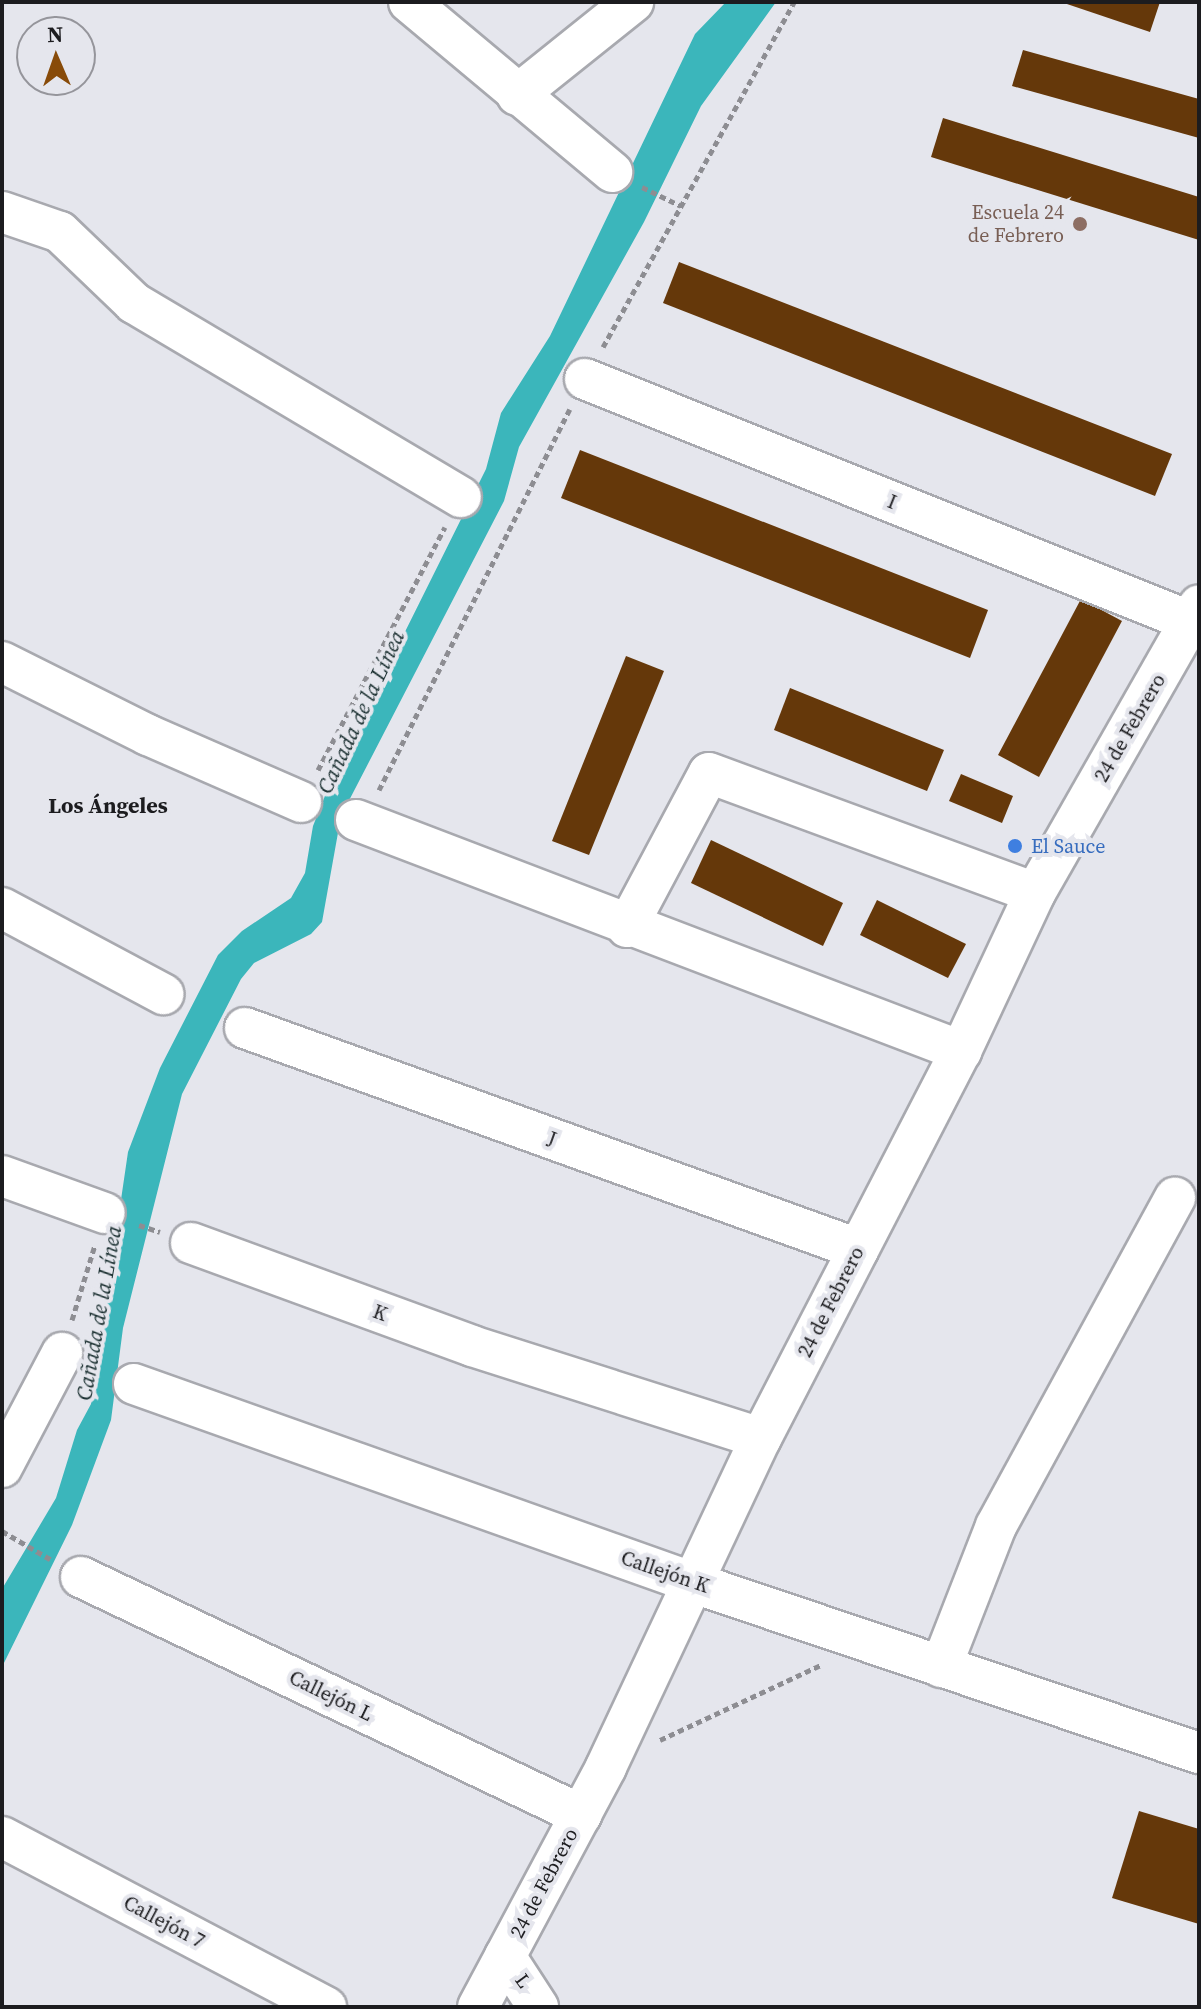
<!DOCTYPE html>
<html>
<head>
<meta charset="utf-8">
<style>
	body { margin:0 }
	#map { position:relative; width:1201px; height:2009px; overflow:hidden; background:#e5e6ed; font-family:"Source Serif 4",serif }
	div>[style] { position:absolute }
	.water>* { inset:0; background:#3bb6bb }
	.building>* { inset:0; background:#65380a }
	.path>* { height:5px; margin-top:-2.5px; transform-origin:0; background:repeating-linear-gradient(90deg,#8d8d92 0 6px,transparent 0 10px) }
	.roads { filter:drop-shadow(2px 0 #a8a9af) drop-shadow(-2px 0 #a8a9af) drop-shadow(0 2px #a8a9af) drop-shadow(0 -2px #a8a9af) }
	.minor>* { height:40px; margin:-20px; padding:0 20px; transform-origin:20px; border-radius:20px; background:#fff }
	.dots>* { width:22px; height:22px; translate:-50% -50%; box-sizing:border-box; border:4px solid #e5e6ed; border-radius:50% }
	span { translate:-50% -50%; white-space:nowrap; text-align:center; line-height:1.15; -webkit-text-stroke:8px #e5e6ed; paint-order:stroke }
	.education-label { font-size:20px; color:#785e54 }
	.right { translate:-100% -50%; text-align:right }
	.street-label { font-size:20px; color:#1c1c1f }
	.shop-label { font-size:20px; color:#366cbe }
	.left { translate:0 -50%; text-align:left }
	.water-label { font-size:22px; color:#1a2f30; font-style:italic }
	.neighbourhood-label { font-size:22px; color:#1c1c1f; font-weight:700 }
	.frame { position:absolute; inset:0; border:4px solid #1c1c1f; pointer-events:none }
	.north { position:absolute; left:16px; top:16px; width:80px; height:80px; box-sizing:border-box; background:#e5e6ed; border:2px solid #95959b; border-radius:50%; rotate:358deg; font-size:22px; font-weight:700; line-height:32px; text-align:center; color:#1c1c1f }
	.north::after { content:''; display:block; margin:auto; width:28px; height:36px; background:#884b09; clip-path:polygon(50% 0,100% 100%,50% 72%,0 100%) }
</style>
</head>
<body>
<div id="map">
	<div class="water">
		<div style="clip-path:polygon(726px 2px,776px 2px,701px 106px,644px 222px,519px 447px,504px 501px,341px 816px,322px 922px,311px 934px,254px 963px,241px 979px,182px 1094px,123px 1328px,111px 1420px,72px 1525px,2px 1667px,2px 1589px,56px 1498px,77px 1430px,91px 1404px,128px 1152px,160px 1068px,218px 955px,242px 931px,291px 898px,305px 873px,313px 826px,336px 768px,368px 718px,380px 682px,486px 469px,501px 413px,550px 336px,695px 34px)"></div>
	</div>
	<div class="building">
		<div style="clip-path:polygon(1061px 2px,1160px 2px,1150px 32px)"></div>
		<div style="clip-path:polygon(1023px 50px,1199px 99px,1199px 138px,1012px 86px)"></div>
		<div style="clip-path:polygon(943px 118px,1199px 197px,1199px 240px,931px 157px)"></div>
		<div style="clip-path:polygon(679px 262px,1172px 454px,1155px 496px,663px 303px)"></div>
		<div style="clip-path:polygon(580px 450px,988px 610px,970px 658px,561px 498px)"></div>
		<div style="clip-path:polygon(1081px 599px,1122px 621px,1039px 777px,998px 755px)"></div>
		<div style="clip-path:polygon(626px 656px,664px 671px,589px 855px,552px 841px)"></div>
		<div style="clip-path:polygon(790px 688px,944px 750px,927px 791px,774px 730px)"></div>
		<div style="clip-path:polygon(961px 774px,1013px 796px,1002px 823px,949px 801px)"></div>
		<div style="clip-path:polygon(711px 840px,843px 903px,823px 946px,691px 883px)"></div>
		<div style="clip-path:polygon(877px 900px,966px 944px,948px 978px,860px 935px)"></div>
		<div style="clip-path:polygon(1139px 1811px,1199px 1829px,1199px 1924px,1112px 1898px)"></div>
	</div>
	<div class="path">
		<div style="left:642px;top:187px;width:43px;rotate:26deg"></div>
		<div style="left:603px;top:347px;width:394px;rotate:-61deg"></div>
		<div style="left:318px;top:770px;width:274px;rotate:-62.4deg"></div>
		<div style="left:379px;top:790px;width:426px;rotate:-63.4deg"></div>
		<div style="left:139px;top:1225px;width:22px;rotate:18deg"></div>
		<div style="left:72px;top:1320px;width:78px;rotate:-73deg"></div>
		<div style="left:2px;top:1531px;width:56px;rotate:30.3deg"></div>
		<div style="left:660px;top:1740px;width:178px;rotate:-25deg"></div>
	</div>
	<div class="roads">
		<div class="minor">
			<div style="left:409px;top:2px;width:265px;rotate:39.9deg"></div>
			<div style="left:517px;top:95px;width:149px;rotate:-38.7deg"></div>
			<div style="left:2px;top:212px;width:61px;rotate:19deg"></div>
			<div style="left:60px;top:232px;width:103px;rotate:43.8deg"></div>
			<div style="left:134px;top:303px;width:380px;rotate:30.7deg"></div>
			<div style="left:585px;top:379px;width:661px;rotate:21.83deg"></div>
			<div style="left:2px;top:662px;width:163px;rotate:26.6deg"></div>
			<div style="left:148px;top:735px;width:167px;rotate:23.6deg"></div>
			<div style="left:356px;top:820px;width:648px;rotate:20.9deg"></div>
			<div style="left:2px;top:908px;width:183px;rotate:28.1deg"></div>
			<div style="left:627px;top:927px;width:174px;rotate:-62deg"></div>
			<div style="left:709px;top:773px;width:347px;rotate:20.2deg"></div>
			<div style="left:245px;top:1028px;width:652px;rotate:19.83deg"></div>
			<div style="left:2px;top:1176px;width:109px;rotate:19.8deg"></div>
			<div style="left:191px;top:1243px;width:299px;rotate:20.1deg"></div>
			<div style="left:472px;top:1346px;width:303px;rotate:17.7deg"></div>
			<div style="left:134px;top:1384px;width:597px;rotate:19.56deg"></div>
			<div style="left:697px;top:1584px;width:530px;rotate:18.61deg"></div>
			<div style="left:2px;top:1467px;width:129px;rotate:-62.2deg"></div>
			<div style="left:81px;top:1577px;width:554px;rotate:25.45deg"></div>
			<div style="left:941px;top:1667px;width:151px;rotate:-68.7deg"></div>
			<div style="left:996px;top:1526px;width:374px;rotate:-61.4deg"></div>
			<div style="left:2px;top:1837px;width:366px;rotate:27.7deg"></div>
			<div style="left:505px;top:1956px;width:61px;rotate:57.1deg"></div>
			<div style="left:478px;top:2007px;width:272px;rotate:-61.9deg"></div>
			<div style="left:606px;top:1767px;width:364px;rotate:-64.8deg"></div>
			<div style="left:761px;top:1438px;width:436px;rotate:-62.7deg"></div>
			<div style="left:961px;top:1051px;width:174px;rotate:-64.9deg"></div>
			<div style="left:1035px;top:893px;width:331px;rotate:-60.3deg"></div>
		</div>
	</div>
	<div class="dots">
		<div style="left:1080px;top:224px;background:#8d6e63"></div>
		<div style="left:1015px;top:846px;background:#3f7fe0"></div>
	</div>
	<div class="education-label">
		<span class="right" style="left:1064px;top:224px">Escuela 24<br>de Febrero</span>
	</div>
	<div class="street-label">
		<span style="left:892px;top:502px;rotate:22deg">I</span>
		<span style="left:1130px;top:728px;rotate:-60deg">24 de Febrero</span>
		<span style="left:552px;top:1139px;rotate:20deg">J</span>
		<span style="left:831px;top:1302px;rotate:-63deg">24 de Febrero</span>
		<span style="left:380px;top:1313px;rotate:20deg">K</span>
		<span style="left:665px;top:1572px;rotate:19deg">Callejón K</span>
		<span style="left:331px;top:1696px;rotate:26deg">Callejón L</span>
		<span style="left:544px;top:1883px;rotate:-62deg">24 de Febrero</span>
		<span style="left:164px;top:1922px;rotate:28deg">Callejón 7</span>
		<span style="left:523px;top:1981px;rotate:54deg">L</span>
	</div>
	<div class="shop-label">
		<span class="left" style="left:1031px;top:846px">El Sauce</span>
	</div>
	<div class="water-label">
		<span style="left:361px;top:712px;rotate:-65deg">Cañada de la Línea</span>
		<span style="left:99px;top:1313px;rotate:-80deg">Cañada de la Línea</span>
	</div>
	<div class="neighbourhood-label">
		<span style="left:108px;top:806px">Los Ángeles</span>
	</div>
	<div class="frame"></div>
	<div class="north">N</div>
</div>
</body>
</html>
